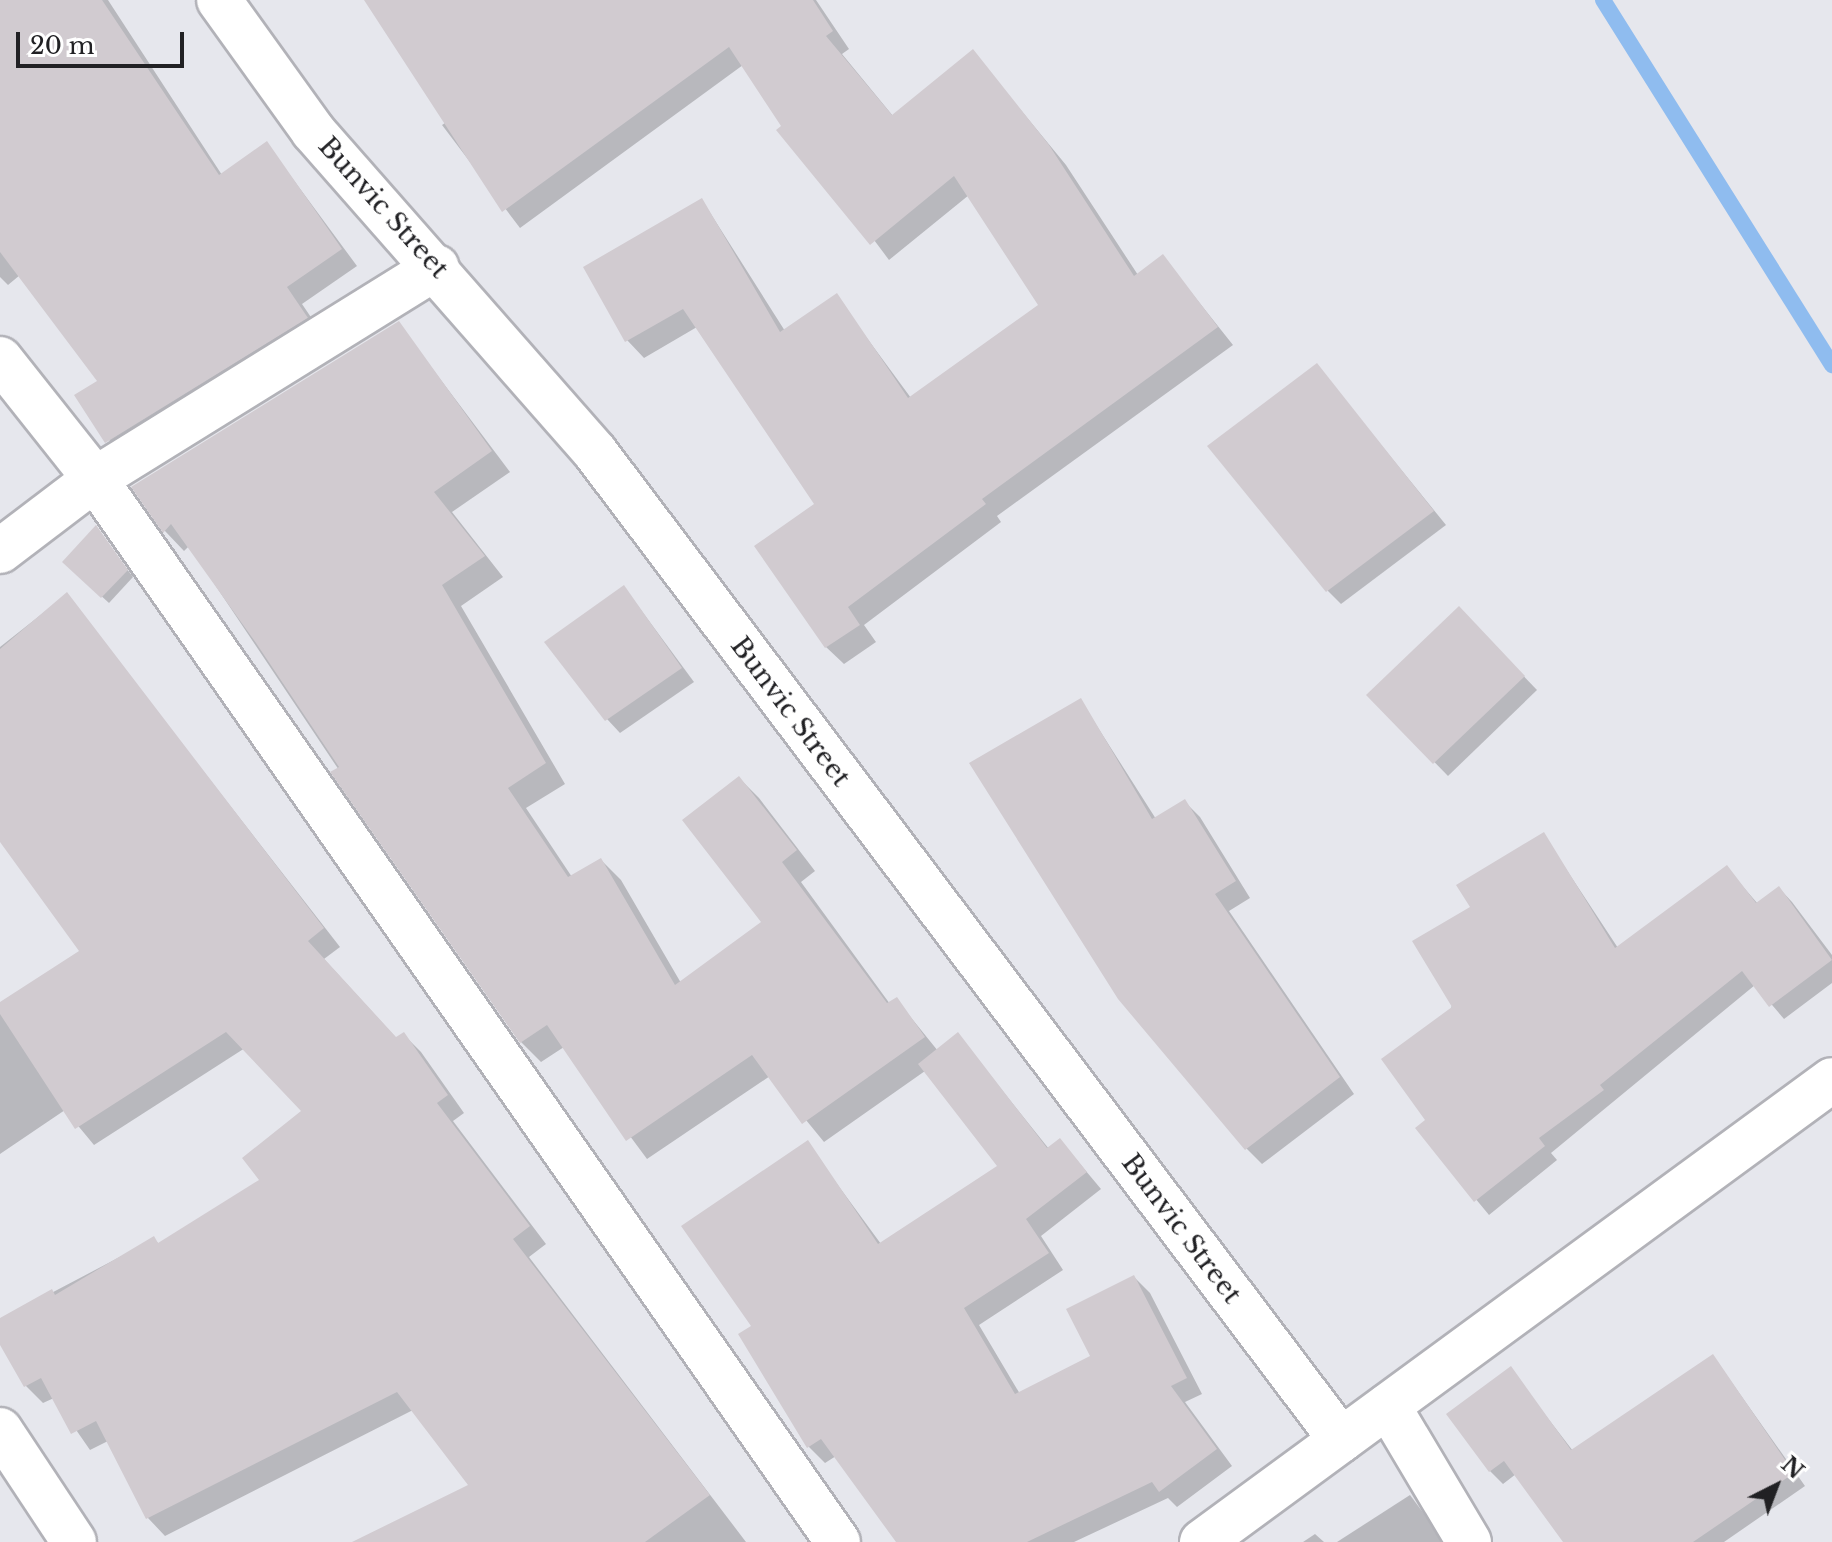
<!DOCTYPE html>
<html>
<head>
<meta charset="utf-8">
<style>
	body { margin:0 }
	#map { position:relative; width:1832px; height:1542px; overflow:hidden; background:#e6e7ed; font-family:"Libre Baskerville",serif }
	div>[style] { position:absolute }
	.shadow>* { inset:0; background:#0003 }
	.stream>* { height:16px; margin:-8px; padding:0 8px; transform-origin:8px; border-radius:8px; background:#8fbcef }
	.building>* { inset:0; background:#d1cbd0 }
	.roads { filter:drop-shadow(2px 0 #b2b2b8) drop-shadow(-2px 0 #b2b2b8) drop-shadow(0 2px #b2b2b8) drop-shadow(0 -2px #b2b2b8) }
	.street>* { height:44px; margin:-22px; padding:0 22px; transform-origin:22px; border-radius:22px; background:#fff }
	span { translate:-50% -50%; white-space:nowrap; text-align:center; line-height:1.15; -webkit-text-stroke:8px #fff; paint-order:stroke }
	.street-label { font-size:26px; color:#212124 }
	.north { position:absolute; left:1736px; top:1446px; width:80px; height:80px; -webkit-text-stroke:6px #fff; paint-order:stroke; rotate:42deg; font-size:22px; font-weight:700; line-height:32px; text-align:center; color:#212124 }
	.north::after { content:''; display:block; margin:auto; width:28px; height:36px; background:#212124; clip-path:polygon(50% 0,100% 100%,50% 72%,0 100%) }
	.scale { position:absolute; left:16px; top:32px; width:168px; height:36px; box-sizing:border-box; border:4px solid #212124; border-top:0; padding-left:10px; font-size:24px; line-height:28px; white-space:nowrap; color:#212124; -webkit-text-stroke:6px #fff; paint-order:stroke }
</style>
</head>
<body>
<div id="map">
	<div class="shadow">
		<div style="clip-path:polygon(108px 0,222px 175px,267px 144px,357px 266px,302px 304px,323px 335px,123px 459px,77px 396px,100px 381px,20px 275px,8px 285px,0 277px,0 1px)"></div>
		<div style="clip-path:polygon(371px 0,816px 0,849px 49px,842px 54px,893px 116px,973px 52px,1066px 165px,1138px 275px,1163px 257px,1233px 345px,997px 516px,1001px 522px,864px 625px,876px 642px,844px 664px,826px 647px,817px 504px,697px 327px,644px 358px,627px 340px,702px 200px,785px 331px,836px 296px,911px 398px,1041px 305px,969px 195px,889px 260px,743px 65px,520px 228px,442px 125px,448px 121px)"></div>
		<div style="clip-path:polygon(398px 323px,510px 472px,452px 512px,503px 577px,461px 606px,565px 784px,526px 808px,572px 877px,601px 860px,621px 880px,681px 983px,764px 923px,739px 778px,759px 798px,815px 871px,801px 882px,890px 1004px,896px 999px,938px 1051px,958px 1035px,1049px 1149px,1060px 1140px,1101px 1189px,1041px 1236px,1063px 1270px,979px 1325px,1020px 1394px,1093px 1357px,1134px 1277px,1150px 1293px,1202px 1394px,1185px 1402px,1232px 1466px,1177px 1507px,1168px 1498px,1074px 1542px,897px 1542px,836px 1456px,825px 1463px,809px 1447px,754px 1327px,807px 1143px,881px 1244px,1000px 1167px,925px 1071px,824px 1142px,770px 1076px,647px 1159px,564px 1047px,541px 1062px,521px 1042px,189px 546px,184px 551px,165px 531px,135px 486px)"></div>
		<div style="clip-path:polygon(1317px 366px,1446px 525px,1341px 604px,1328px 591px)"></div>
		<div style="clip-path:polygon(96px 528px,133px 577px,109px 603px,64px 562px)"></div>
		<div style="clip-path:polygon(624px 587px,694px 682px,620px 733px,607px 719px)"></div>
		<div style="clip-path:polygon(66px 595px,340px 947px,324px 959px,397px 1039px,404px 1035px,421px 1052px,464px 1113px,453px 1121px,546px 1244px,529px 1257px,746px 1542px,356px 1542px,471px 1486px,413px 1410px,165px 1536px,148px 1518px,108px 1441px,90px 1450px,54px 1398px,43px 1403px,26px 1386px,0 1341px,0 1320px,154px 1239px,160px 1245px,262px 1180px,304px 1111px,245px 1048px,94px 1145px,65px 1110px,0 1154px,0 1005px,82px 952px,0 839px,0 647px)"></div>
		<div style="clip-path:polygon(1459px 609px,1537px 690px,1448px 776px,1369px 695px)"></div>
		<div style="clip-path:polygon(1081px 701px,1156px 819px,1185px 802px,1200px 817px,1250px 898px,1229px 911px,1354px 1094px,1262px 1164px,1246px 1148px)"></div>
		<div style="clip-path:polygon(1543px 834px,1618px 948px,1726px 867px,1758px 904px,1779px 888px,1792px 902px,1832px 955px,1832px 983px,1784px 1019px,1755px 985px,1551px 1153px,1557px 1160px,1489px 1215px,1417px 1128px,1428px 1120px,1472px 908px)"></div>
		<div style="clip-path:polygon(1713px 1356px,1805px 1486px,1724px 1542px,1565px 1542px,1516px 1474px,1503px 1484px,1490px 1471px,1510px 1369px,1573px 1451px)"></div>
		<div style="clip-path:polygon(1410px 1495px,1445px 1542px,1337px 1542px)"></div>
		<div style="clip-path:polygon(1315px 1534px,1324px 1542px,1303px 1542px)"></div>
	</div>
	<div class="stream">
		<div style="left:1603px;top:0;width:431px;rotate:57.9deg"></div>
	</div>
	<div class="building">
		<div style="clip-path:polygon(0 0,102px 0,219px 175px,267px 141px,342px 249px,287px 287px,308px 318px,105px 443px,74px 395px,97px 381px,0 252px)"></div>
		<div style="clip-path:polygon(364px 0,813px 0,833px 31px,826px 36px,892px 115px,973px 49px,1049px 145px,1134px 276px,1163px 254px,1218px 327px,982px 499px,986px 504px,848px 607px,860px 625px,825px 648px,754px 546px,814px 504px,683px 309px,625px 342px,583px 267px,702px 198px,780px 332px,837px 293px,908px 398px,1038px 305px,954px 176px,870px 245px,776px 130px,781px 126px,729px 47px,502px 212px)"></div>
		<div style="clip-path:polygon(399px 321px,492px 451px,434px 492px,485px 556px,442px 585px,546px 763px,508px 788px,568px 877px,601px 858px,675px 985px,761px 922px,682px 820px,739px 776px,797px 850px,782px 862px,887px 1003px,897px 997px,925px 1037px,802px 1124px,752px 1055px,626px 1141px,547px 1025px,520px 1043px,330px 772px,339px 767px,256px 643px,171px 524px,163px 533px,131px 487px)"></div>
		<div style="clip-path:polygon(1317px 363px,1434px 511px,1326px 592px,1207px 446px)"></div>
		<div style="clip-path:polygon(96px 525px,128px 570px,101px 598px,62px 562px)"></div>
		<div style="clip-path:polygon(624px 585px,682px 668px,605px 721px,544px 642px)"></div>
		<div style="clip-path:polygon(67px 592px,324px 928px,308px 941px,396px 1037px,404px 1032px,448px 1095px,437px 1103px,530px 1226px,513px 1239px,710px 1495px,645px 1542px,352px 1542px,468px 1485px,397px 1392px,146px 1519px,96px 1421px,71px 1434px,41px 1378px,24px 1387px,0 1345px,0 1318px,52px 1289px,55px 1295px,154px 1236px,158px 1243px,259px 1180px,242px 1158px,301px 1111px,226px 1032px,75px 1129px,0 1014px,0 1002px,79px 951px,0 842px,0 649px)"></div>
		<div style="clip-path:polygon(1459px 606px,1525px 676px,1433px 764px,1366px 695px)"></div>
		<div style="clip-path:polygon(1081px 698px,1152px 819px,1185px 799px,1236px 881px,1215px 894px,1340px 1077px,1245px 1150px,1118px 999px,969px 763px)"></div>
		<div style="clip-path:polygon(1544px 832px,1615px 948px,1727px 865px,1756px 903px,1779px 886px,1832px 960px,1769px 1007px,1742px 971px,1600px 1085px,1604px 1090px,1539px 1138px,1545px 1146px,1474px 1202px,1415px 1128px,1425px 1120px,1381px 1059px,1452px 1007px,1412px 941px,1470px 907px,1456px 885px)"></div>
		<div style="clip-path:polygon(958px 1032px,1047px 1148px,1060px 1138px,1087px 1172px,1026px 1219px,1049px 1253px,964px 1308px,1015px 1394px,1090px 1356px,1066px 1309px,1134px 1275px,1187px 1378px,1171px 1386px,1217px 1449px,1159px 1492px,1152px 1482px,1027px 1542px,896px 1542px,821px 1439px,807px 1448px,738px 1334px,751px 1326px,681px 1226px,808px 1140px,878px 1244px,997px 1166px,918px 1064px)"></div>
		<div style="clip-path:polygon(1713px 1354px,1794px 1473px,1693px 1542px,1563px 1542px,1504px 1461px,1489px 1472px,1446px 1414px,1511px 1366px,1571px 1450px)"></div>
	</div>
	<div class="roads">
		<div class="street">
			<div style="left:219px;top:0;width:161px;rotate:54.3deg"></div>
			<div style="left:313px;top:131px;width:427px;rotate:48.7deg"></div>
			<div style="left:595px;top:452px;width:1238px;rotate:52.94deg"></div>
			<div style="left:0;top:359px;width:153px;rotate:51.6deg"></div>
			<div style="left:95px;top:479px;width:1297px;rotate:55.05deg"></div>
			<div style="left:0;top:551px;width:119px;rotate:-37.2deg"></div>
			<div style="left:95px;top:479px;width:402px;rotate:-31.8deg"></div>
			<div style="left:1388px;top:1406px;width:158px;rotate:59.2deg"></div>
			<div style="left:0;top:1430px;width:134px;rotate:56.5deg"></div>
			<div style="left:1202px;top:1542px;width:781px;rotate:-36.25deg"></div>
		</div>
	</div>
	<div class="street-label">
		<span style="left:383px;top:208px;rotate:48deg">Bunvic Street</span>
		<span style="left:790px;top:712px;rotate:53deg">Bunvic Street</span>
		<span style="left:1181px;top:1229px;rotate:53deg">Bunvic Street</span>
	</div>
	<div class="north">N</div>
	<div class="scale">20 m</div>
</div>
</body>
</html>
